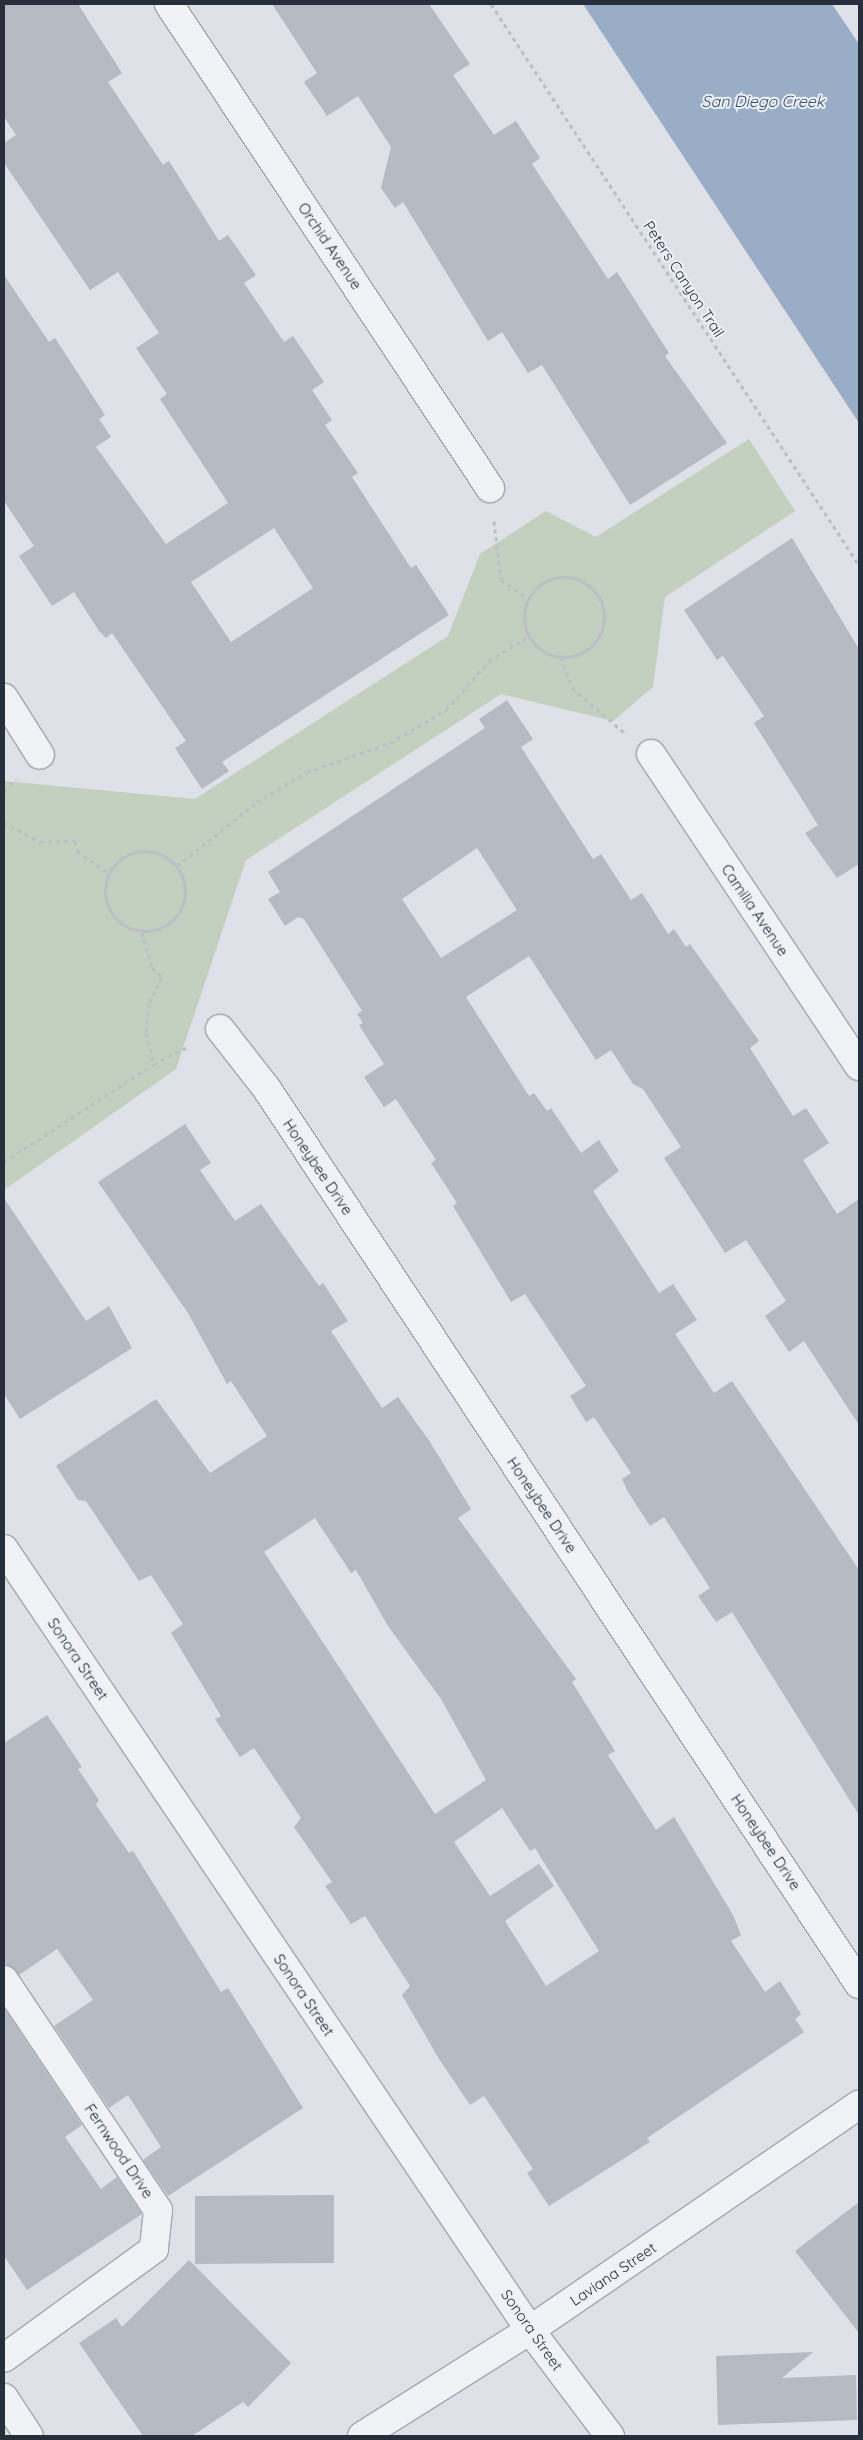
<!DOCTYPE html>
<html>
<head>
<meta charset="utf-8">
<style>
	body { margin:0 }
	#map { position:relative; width:863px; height:2440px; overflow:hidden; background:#dee1e7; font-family:Quicksand,sans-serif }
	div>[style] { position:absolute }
	.green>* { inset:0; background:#c3d0bf }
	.water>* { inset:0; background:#99aec6 }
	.building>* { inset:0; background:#b5bac3 }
	.path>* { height:3px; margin-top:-1.5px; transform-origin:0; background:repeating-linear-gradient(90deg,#bcbfc5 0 4px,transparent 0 8px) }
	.path>.ring { margin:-1.5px; padding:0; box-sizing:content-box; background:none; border:3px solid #bcbfc5; border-radius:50% }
	.roads { filter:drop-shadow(1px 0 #a3a8b1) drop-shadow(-1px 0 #a3a8b1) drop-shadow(0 1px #a3a8b1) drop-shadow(0 -1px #a3a8b1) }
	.minor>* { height:28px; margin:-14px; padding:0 14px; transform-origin:14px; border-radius:14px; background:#f0f2f5 }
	span { translate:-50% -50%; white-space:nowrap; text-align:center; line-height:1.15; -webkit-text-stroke:4px #edf0f5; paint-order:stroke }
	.street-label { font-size:15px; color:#272f3d }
	.water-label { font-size:16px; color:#334d6f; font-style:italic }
	.frame { position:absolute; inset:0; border:5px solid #272f3d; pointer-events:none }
</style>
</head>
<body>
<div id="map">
	<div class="green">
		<div style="clip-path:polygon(749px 439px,795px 511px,665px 597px,653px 687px,613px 721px,501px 694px,246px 860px,176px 1069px,4px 1190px,4px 781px,195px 799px,448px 636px,480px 554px,546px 511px,596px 537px)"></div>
	</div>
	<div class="water">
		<div style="clip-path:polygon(583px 4px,832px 4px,859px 44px,859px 423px)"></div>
	</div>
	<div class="building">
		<div style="clip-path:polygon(evenodd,4px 4px,78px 4px,122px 73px,108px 82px,163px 165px,169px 161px,219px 241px,228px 235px,256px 275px,244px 283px,284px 342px,293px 336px,324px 382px,312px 390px,332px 420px,325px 425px,358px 473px,352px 477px,411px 568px,416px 565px,449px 615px,222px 762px,229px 771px,202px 789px,175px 748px,186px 741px,112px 633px,106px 638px,99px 631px,74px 592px,52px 606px,19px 556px,34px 546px,4px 501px,4px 275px,49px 342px,55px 338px,105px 415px,99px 419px,111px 437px,96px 447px,166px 544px,228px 503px,160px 399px,167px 394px,136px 348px,159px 333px,118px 272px,90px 290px,4px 163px,4px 143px,16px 135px,4px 117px,4px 4px,274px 528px,313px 588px,231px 642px,191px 582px,274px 528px)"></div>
		<div style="clip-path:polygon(272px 4px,429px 4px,470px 64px,453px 75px,494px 135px,516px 121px,540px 158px,532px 164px,608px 279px,617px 272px,669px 353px,665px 356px,727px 443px,630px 505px,542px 365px,528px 373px,502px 332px,488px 341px,403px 202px,395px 208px,381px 188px,391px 147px,358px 96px,327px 116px,304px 82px,317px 73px)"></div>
		<div style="clip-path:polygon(792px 538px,859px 649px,859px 864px,837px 878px,805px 833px,818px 825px,754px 723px,764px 716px,723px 656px,717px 660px,684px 610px)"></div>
		<div style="clip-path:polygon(evenodd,507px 700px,533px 739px,521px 747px,593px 859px,601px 854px,631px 900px,642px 893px,668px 934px,674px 929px,686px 947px,690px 944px,759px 1041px,750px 1048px,793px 1116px,806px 1108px,829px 1143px,803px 1160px,837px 1214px,859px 1199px,859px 1425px,804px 1341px,789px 1352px,765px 1316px,786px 1301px,746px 1240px,725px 1253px,664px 1158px,681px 1147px,643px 1089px,633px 1084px,611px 1050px,596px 1060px,529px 956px,466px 997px,529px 1096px,534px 1093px,547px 1111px,551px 1108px,581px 1153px,599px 1140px,619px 1171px,593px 1191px,659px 1293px,673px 1284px,697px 1320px,675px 1334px,714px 1393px,732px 1381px,859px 1570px,859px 1815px,732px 1612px,716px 1622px,698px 1596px,710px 1588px,664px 1517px,650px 1526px,628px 1492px,622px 1479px,631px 1473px,594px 1417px,586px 1422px,570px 1396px,586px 1386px,525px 1294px,511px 1302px,453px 1206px,457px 1203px,431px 1163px,436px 1160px,396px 1099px,384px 1107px,364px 1077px,384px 1064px,359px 1025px,363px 1023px,357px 1014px,362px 1011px,304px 919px,298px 917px,285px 926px,268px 899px,280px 892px,268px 872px,485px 728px,479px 719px,507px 700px,477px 848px,517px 910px,441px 958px,402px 899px,477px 848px)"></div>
		<div style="clip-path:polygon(evenodd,185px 1124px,211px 1163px,200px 1170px,235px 1221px,261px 1204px,319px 1286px,323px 1283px,348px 1321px,331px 1331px,382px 1408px,398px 1397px,430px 1442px,471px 1509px,458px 1518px,576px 1679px,572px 1682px,615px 1751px,608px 1755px,656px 1830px,674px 1817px,733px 1915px,741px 1935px,731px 1941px,765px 1992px,780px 1981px,801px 2014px,795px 2019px,804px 2032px,647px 2138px,650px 2142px,549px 2206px,527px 2173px,533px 2169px,484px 2096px,470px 2105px,439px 2059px,402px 1995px,410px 1986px,365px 1916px,351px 1924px,325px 1886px,332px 1882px,294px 1827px,301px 1818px,254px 1748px,240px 1757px,215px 1719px,221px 1716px,171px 1633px,183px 1624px,151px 1575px,139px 1581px,86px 1501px,78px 1500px,56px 1466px,156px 1399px,210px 1473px,267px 1436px,231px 1381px,227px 1384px,188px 1313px,98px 1182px,185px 1124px,315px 1518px,351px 1573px,356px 1570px,388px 1626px,441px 1699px,486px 1780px,435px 1814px,264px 1552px,315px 1518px,185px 1124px,502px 1808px,530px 1851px,535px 1848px,599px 1951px,546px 1986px,505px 1921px,554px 1886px,539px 1864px,490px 1896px,454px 1842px,502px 1808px)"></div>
		<div style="clip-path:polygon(4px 1198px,86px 1321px,109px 1306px,132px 1348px,20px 1419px,4px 1394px)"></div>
		<div style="clip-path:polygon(47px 1715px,82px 1767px,78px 1769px,99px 1800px,96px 1805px,129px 1853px,133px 1851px,221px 1992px,228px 1988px,303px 2108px,168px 2196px,143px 2160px,161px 2147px,128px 2095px,109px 2108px,54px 2026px,93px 2000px,57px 1949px,19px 1975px,4px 1964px,4px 1743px)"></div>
		<div style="clip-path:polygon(4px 2008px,82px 2125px,65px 2137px,101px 2189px,117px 2177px,142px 2214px,27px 2290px,4px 2256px)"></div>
		<div style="clip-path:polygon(334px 2195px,334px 2263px,195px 2264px,195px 2196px)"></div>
		<div style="clip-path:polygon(859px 2202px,859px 2333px,795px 2251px)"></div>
		<div style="clip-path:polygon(189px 2260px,291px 2363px,248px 2407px,243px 2402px,192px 2436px,143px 2436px,79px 2343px,116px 2318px,122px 2327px)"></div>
		<div style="clip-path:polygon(813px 2352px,782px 2378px,856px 2375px,857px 2420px,718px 2425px,716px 2356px)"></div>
	</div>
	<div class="path">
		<div style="left:491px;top:4px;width:671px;rotate:56.74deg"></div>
		<div style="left:494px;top:521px;width:59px;rotate:83.2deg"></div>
		<div style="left:501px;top:580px;width:32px;rotate:34deg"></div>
		<div class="ring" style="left:524px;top:577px;width:77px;height:77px"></div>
		<div style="left:561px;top:657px;width:33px;rotate:70deg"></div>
		<div style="left:572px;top:688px;width:70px;rotate:40.3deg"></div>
		<div style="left:4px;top:791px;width:17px;rotate:-45deg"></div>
		<div style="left:4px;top:822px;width:41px;rotate:29.1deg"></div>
		<div style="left:40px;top:842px;width:35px;rotate:-2deg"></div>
		<div style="left:75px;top:841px;width:10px;rotate:79deg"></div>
		<div style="left:77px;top:851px;width:39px;rotate:35deg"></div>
		<div class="ring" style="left:105px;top:851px;width:77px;height:77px"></div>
		<div style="left:177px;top:866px;width:102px;rotate:-38.7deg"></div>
		<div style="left:257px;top:802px;width:58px;rotate:-31deg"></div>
		<div style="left:307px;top:772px;width:88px;rotate:-19.3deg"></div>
		<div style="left:390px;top:743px;width:65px;rotate:-30.5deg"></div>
		<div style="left:446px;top:710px;width:65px;rotate:-48.7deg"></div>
		<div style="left:489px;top:661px;width:46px;rotate:-31.6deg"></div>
		<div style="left:142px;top:932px;width:37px;rotate:74deg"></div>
		<div style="left:152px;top:968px;width:13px;rotate:42deg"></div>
		<div style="left:162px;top:977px;width:30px;rotate:116deg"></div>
		<div style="left:149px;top:1004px;width:29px;rotate:96deg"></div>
		<div style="left:146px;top:1033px;width:32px;rotate:76deg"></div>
		<div style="left:154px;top:1064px;width:39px;rotate:-27deg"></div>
		<div style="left:4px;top:1162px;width:179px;rotate:-33.2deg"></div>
	</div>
	<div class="roads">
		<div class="minor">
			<div style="left:169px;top:4px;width:581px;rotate:56.45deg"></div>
			<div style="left:4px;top:698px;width:67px;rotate:57.7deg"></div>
			<div style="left:651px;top:754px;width:375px;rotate:56.3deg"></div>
			<div style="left:220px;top:1029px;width:76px;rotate:51.9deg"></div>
			<div style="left:267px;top:1089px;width:1073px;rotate:56.52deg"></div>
			<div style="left:4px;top:1549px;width:942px;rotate:56.04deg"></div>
			<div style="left:530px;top:2330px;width:133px;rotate:53deg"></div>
			<div style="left:4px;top:1980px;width:277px;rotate:56.2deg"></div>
			<div style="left:158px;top:2210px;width:39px;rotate:96deg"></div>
			<div style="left:154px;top:2249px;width:185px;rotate:144deg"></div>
			<div style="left:4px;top:2398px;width:45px;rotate:56.7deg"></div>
			<div style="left:362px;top:2436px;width:199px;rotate:-32.2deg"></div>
			<div style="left:530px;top:2330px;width:399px;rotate:-34.4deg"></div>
		</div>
	</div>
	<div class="street-label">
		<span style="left:330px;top:246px;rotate:56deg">Orchid Avenue</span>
		<span style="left:684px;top:279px;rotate:57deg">Peters Canyon Trail</span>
		<span style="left:755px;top:910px;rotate:56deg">Camilia Avenue</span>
		<span style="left:318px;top:1167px;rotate:56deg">Honeybee Drive</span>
		<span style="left:542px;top:1505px;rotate:56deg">Honeybee Drive</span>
		<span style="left:78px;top:1659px;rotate:56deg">Sonora Street</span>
		<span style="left:766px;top:1842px;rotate:56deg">Honeybee Drive</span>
		<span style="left:304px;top:1995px;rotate:56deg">Sonora Street</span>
		<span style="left:119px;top:2151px;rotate:56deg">Fernwood Drive</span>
		<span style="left:613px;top:2274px;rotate:-34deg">Laviana Street</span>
		<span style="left:532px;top:2330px;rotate:55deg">Sonora Street</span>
	</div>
	<div class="water-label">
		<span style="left:763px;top:101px">San Diego Creek</span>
	</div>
	<div class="frame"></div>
</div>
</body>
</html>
